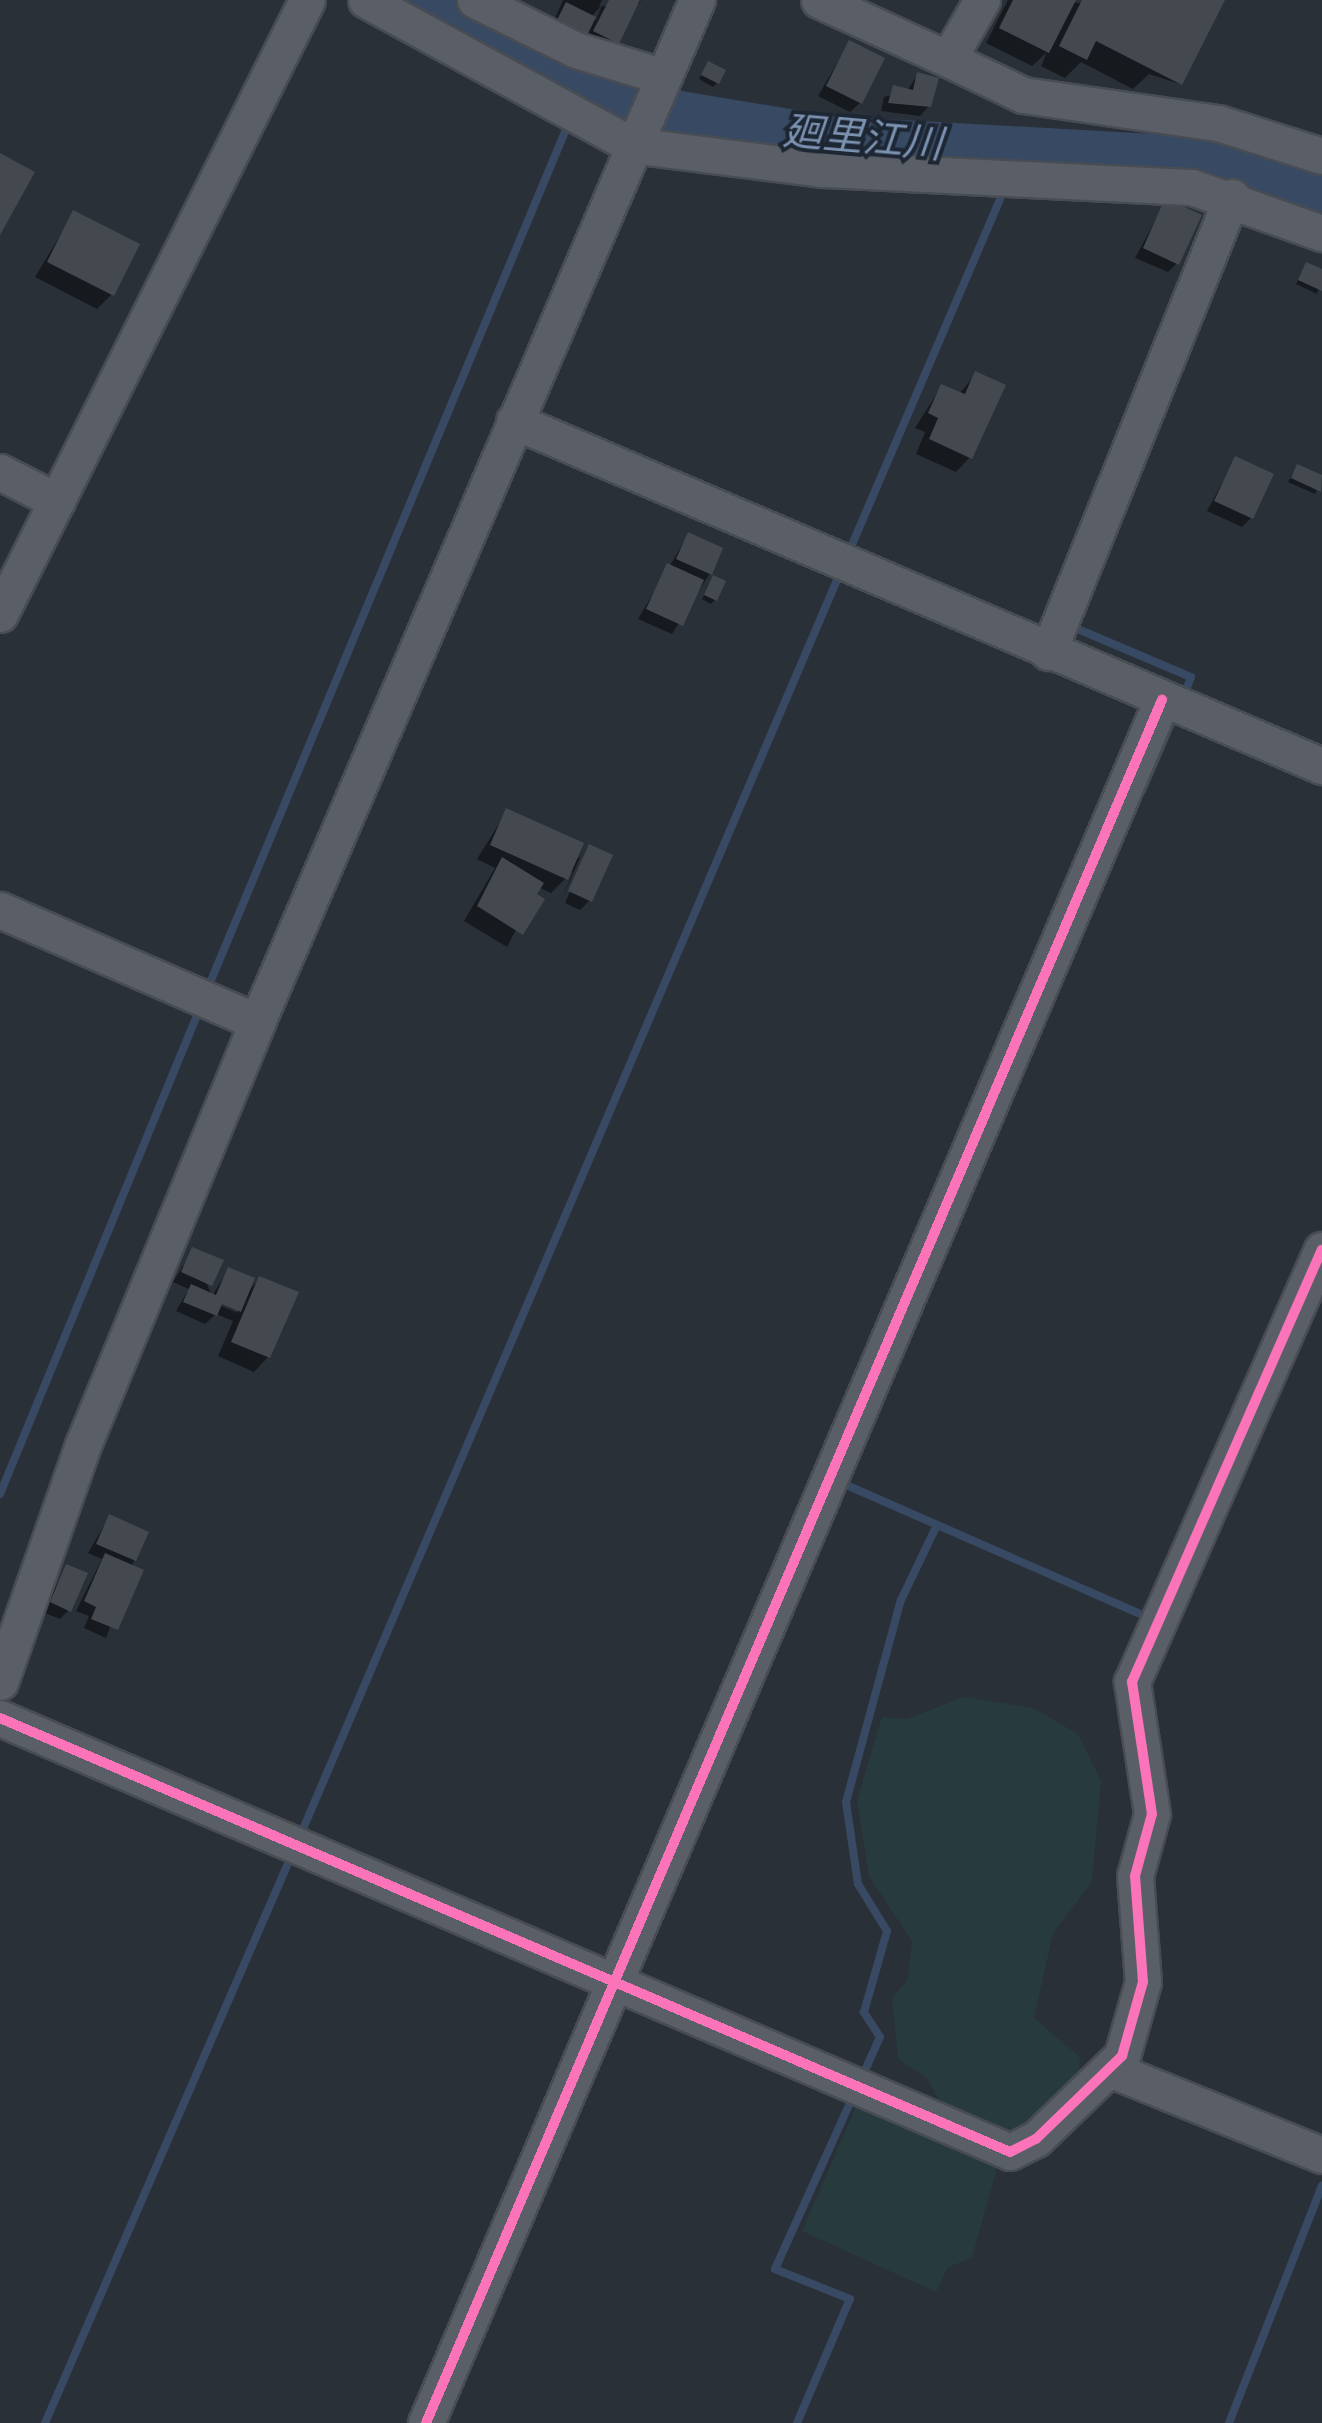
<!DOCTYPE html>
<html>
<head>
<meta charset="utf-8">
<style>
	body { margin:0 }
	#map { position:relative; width:1322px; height:2423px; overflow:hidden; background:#2a3038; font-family:"PT Sans Narrow","Noto Sans JP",sans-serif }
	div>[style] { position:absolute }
	.green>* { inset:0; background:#273a3e }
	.shadow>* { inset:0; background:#0007 }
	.stream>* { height:8px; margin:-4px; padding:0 4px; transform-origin:4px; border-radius:4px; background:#384963 }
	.river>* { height:45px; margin:-22.5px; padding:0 22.5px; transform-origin:22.5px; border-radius:22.5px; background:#384963 }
	.building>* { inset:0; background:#444950 }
	.roads { filter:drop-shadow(2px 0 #484c53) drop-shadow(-2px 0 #484c53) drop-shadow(0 2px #484c53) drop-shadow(0 -2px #484c53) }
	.minor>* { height:35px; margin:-17.5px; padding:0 17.5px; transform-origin:17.5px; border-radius:17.5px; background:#5a5e66 }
	.cycleway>* { height:10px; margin:-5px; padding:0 5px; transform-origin:5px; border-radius:5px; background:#fb73b8 }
	span { translate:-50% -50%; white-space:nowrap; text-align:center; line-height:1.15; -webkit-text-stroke:8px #1d2633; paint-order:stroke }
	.water-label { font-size:40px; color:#7c92b1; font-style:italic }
</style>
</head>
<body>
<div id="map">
	<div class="green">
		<div style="clip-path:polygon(964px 1697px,1033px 1708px,1078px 1734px,1101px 1781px,1092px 1881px,1053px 1933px,1034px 2018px,1080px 2057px,1078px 2090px,1034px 2128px,1004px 2136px,944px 2110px,927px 2078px,898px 2059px,892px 1999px,908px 1979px,912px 1941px,869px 1876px,857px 1800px,882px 1717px,907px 1719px)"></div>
		<div style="clip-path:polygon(859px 2100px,999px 2160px,972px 2258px,948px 2267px,936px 2292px,802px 2231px)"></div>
	</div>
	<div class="shadow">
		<div style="clip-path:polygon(evenodd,563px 0,602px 0,599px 7px,641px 0,607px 52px,548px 34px,563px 0,602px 5px,596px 20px,591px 17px,602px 5px)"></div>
		<div style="clip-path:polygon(1008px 0,1073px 3px,1222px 0,1180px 84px,1149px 74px,1133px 89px,1081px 62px,1065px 78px,1041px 66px,1047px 52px,1032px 66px,986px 43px)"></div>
		<div style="clip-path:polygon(849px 43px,860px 103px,850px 112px,818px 96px)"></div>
		<div style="clip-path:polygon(708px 64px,717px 83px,713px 87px,699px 79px)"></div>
		<div style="clip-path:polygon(918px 74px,929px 106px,920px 116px,881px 111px,884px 97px,907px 91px)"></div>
		<div style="clip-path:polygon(1166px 201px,1177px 263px,1168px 272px,1135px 258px)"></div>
		<div style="clip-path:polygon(74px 213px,112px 294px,97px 309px,35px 277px)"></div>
		<div style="clip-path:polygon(1307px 265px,1322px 272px,1317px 294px,1296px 284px)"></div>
		<div style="clip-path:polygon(976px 374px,970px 457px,956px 472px,916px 454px,925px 432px,915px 428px,941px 387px,959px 394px)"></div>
		<div style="clip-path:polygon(1235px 459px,1251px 518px,1242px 527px,1207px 511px)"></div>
		<div style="clip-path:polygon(1298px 467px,1322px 478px,1315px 494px,1288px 482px)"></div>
		<div style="clip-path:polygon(688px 535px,710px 573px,672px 634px,638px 619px)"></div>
		<div style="clip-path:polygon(714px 578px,715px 600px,711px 604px,702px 599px)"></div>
		<div style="clip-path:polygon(507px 811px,572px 864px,581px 855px,561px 901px,573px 871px,551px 893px,538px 887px,507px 947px,464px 921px,495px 868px,477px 859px)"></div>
		<div style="clip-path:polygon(589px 847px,590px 900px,580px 910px,565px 903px)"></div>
		<div style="clip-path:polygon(evenodd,193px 1250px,212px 1296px,228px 1270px,247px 1292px,260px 1279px,268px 1357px,254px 1372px,218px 1356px,233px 1321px,216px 1314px,205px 1324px,176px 1311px,189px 1289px,173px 1282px,193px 1250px,211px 1297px,238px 1308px,238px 1313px,209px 1301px,211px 1297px)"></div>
		<div style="clip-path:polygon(109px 1517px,134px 1560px,106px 1638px,84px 1628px,89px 1616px,76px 1611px,102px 1559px,88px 1553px)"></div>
		<div style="clip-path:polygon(67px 1567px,69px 1610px,60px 1619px,42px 1612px)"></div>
	</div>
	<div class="stream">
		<div style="left:576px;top:104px;width:16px;rotate:-68deg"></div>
		<div style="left:1014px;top:168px;width:20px;rotate:-70deg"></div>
		<div style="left:1255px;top:186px;width:17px;rotate:-73deg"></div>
		<div style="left:848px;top:554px;width:396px;rotate:-66.8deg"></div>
		<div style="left:1073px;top:627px;width:128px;rotate:23deg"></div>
		<div style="left:1191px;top:677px;width:19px;rotate:111deg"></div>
		<div style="left:1142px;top:791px;width:86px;rotate:-66.7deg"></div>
		<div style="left:207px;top:990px;width:940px;rotate:-67.36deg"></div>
		<div style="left:844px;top:1484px;width:321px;rotate:23.7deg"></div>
		<div style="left:0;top:1494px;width:526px;rotate:-67.63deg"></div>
		<div style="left:300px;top:1836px;width:1376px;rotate:-66.85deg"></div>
		<div style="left:861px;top:2079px;width:46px;rotate:-65.7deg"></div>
		<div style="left:880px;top:2037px;width:30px;rotate:-123deg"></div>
		<div style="left:864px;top:2012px;width:84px;rotate:-74.1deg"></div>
		<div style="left:887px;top:1931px;width:55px;rotate:-121.7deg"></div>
		<div style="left:858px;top:1884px;width:83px;rotate:-98.3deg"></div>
		<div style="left:846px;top:1802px;width:209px;rotate:-74.8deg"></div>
		<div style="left:901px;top:1600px;width:81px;rotate:-64.4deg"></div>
		<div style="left:45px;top:2423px;width:620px;rotate:-66.53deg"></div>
		<div style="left:797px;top:2423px;width:135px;rotate:-66.9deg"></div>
		<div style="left:850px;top:2299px;width:81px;rotate:-158.2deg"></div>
		<div style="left:775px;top:2269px;width:190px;rotate:-65.7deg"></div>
		<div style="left:1229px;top:2423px;width:255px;rotate:-68.6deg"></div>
	</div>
	<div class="river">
		<div style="left:423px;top:0;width:182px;rotate:29.2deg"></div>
		<div style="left:582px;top:89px;width:58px;rotate:17.2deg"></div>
		<div style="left:637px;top:106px;width:196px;rotate:9.4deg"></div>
		<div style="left:830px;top:138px;width:394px;rotate:3.2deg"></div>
		<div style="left:1223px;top:160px;width:106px;rotate:21deg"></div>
	</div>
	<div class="building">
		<div style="clip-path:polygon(609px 0,640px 0,619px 44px,593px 31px)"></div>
		<div style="clip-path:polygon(1013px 0,1076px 0,1049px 53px,999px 28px)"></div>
		<div style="clip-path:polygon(1082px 0,1225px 0,1182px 85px,1096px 41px,1087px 60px,1059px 46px)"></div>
		<div style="clip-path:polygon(566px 2px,596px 17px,585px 40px,555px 24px)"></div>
		<div style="clip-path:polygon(849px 40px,885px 58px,862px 104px,826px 86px)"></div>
		<div style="clip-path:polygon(708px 61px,726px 70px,719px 84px,701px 75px)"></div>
		<div style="clip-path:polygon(917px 72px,939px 78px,931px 107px,888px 103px,893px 85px,913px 90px)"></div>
		<div style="clip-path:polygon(0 153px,35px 172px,0 235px)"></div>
		<div style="clip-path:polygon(1165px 198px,1202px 215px,1179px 265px,1143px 248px)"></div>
		<div style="clip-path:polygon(73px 210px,140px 244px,114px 296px,47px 262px)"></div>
		<div style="clip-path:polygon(1306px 262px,1322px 269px,1322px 291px,1298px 280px)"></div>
		<div style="clip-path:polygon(975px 371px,1006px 385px,972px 459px,929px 439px,938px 418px,928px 413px,941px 384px,965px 394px)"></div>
		<div style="clip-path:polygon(1235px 456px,1274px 474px,1253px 519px,1214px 501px)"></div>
		<div style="clip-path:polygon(1297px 464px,1322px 475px,1321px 492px,1291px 478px)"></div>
		<div style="clip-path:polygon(688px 532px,723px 548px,712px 575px,676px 559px)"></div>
		<div style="clip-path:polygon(667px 563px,704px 580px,683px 626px,646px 609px)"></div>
		<div style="clip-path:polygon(713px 575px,726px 581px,717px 601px,704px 595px)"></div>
		<div style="clip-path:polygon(506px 808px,584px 843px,568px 880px,490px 845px)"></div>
		<div style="clip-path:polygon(589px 844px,613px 855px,592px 902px,568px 891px)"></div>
		<div style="clip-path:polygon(502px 857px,544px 883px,537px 894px,545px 899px,523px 935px,477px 906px)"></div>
		<div style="clip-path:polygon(192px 1247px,224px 1260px,212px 1286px,181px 1272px)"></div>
		<div style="clip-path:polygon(228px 1267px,255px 1278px,241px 1312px,222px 1304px,217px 1316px,183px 1302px,191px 1284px,216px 1295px)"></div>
		<div style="clip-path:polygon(259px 1276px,299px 1292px,270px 1358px,231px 1342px)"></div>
		<div style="clip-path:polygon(109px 1514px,149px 1532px,136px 1561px,96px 1544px)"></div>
		<div style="clip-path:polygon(105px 1553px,144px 1570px,118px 1630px,91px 1619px,96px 1607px,84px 1601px)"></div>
		<div style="clip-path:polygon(66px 1564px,88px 1573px,71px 1612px,50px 1602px)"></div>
	</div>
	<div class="roads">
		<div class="minor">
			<div style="left:366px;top:0;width:303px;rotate:28.6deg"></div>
			<div style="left:632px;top:145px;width:192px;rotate:7.2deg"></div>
			<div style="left:822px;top:169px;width:370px;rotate:2.8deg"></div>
			<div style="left:1192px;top:187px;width:138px;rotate:19.5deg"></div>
			<div style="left:475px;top:0;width:113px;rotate:26.3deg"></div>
			<div style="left:576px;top:50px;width:89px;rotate:17deg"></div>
			<div style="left:819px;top:0;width:142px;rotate:24.6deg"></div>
			<div style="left:948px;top:59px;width:68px;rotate:-60deg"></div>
			<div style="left:948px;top:59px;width:83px;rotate:25.6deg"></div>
			<div style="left:1023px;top:95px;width:197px;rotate:8.2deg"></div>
			<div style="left:1218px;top:123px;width:109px;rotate:17.6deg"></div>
			<div style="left:514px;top:421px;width:879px;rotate:23.12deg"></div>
			<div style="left:0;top:472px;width:64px;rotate:27deg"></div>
			<div style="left:0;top:614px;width:686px;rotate:-63.43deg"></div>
			<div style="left:1048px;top:652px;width:491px;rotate:-68deg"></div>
			<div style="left:0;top:910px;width:280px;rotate:23.5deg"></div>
			<div style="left:0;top:1682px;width:251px;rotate:-70.7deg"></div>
			<div style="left:83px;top:1445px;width:457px;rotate:-67.6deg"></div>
			<div style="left:257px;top:1022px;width:1113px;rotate:-66.71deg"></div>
			<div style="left:0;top:1718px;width:1099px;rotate:23.25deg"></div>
			<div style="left:1010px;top:2152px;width:29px;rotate:-27deg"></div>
			<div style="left:1036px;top:2139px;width:120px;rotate:-44deg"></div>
			<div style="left:1122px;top:2056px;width:77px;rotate:-74.2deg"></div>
			<div style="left:1143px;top:1982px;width:106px;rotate:-94.3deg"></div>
			<div style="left:1135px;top:1876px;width:64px;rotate:-74.7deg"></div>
			<div style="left:1152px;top:1814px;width:134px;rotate:-98.6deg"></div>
			<div style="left:1132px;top:1682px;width:472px;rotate:-66.3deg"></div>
			<div style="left:1115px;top:2071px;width:223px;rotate:22.1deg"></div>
			<div style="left:426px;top:2423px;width:1874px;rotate:-66.87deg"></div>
		</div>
	</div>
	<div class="cycleway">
		<div style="left:0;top:1718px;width:1099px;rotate:23.25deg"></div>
		<div style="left:1010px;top:2152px;width:29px;rotate:-27deg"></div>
		<div style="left:1036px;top:2139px;width:120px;rotate:-44deg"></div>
		<div style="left:1122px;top:2056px;width:77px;rotate:-74.2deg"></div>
		<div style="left:1143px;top:1982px;width:106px;rotate:-94.3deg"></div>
		<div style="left:1135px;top:1876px;width:64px;rotate:-74.7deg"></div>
		<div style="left:1152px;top:1814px;width:134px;rotate:-98.6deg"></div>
		<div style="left:1132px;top:1682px;width:472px;rotate:-66.3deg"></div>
		<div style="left:426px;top:2423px;width:1874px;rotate:-66.87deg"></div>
	</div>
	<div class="water-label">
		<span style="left:863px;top:136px;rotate:5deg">廻里江川</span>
	</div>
</div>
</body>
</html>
